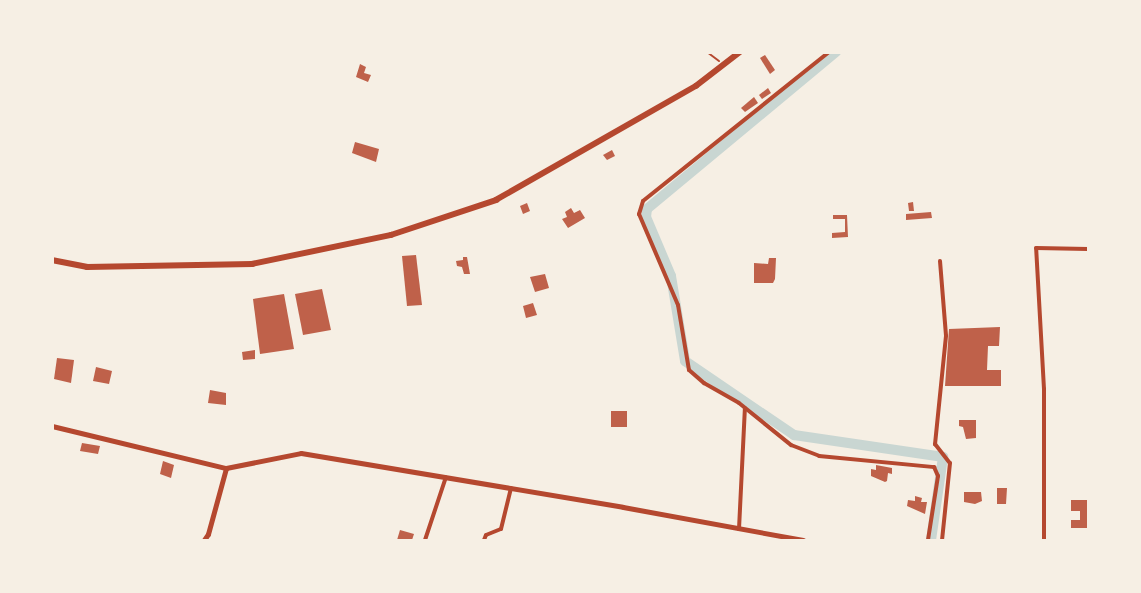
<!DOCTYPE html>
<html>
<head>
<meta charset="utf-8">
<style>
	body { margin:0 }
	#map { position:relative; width:1141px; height:593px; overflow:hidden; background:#f6efe4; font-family:Spectral,serif }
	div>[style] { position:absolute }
	.canal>* { height:10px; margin:-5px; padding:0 5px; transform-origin:5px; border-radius:5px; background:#c9d6d2 }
	.building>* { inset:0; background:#bf614a }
	.path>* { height:2px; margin:-1px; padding:0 1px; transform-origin:1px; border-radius:1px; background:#b5482f }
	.minor>* { height:4px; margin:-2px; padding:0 2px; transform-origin:2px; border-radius:2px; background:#b5482f }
	.tertiary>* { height:5px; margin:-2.5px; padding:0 2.5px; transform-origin:2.5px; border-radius:2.5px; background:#b5482f }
	.secondary>* { height:5.5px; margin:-2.75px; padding:0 2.75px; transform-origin:2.75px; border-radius:2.75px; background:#b5482f }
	span { translate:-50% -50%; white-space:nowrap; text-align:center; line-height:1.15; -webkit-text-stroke:5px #f6efe4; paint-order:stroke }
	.frame { position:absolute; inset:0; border:54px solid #f6efe4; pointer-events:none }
</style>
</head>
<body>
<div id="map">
	<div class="canal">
		<div style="left:836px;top:52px;width:246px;rotate:140.3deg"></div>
		<div style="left:647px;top:209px;width:8px;rotate:97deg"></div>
		<div style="left:646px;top:217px;width:64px;rotate:67deg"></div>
		<div style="left:671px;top:276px;width:86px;rotate:80.6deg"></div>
		<div style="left:685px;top:361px;width:132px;rotate:34.2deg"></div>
		<div style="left:794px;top:435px;width:151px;rotate:8.4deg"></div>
		<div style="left:943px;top:457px;width:84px;rotate:98.2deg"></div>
	</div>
	<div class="building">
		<div style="clip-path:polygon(765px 55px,775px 70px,770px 74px,760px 58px)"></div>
		<div style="clip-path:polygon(360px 64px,366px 67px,364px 73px,371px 75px,368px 82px,356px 77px)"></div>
		<div style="clip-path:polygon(768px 88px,771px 93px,762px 99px,759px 95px)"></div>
		<div style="clip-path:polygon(754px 97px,758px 103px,745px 112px,741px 108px)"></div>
		<div style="clip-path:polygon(355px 142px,379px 149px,376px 162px,352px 153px)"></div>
		<div style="clip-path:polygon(612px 150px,615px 156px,607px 160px,603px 155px)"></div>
		<div style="clip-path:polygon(913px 202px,914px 211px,909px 211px,908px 203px)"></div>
		<div style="clip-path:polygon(527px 203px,530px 211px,523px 214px,520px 206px)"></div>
		<div style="clip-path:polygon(571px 208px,574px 213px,580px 210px,585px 218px,568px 228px,562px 219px,567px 217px,565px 212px)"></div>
		<div style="clip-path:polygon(931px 212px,932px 218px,906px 220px,906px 214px)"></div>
		<div style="clip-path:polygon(833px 215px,847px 215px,848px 237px,832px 238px,832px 233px,845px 232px,845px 219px,833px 219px)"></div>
		<div style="clip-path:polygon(416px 255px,422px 305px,407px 306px,402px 256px)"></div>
		<div style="clip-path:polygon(463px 257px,467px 257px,470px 274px,464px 274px,462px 267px,457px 266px,456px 261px,463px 260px)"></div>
		<div style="clip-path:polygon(769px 258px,776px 258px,775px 279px,773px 283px,754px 283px,754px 263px,768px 264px)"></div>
		<div style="clip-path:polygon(545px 274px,549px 288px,535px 292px,530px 277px)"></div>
		<div style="clip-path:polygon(322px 289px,331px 330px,303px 335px,295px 294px)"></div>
		<div style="clip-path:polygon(284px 294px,294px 349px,260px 354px,253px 299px)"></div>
		<div style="clip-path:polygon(533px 303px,537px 315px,526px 318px,523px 306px)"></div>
		<div style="clip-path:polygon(1000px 327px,999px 346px,988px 346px,987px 370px,1001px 370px,1001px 386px,945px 386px,949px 329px)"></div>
		<div style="clip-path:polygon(255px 350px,255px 359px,243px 360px,242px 352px)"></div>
		<div style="clip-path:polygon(57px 358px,74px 360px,71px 383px,54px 379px)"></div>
		<div style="clip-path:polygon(96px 367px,112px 371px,109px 384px,93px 381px)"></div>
		<div style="clip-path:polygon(210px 390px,226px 393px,226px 405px,208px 403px)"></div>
		<div style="clip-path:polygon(611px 411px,627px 411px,627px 427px,611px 427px)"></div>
		<div style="clip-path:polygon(959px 420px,976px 420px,976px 438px,966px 439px,963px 427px,959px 426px)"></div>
		<div style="clip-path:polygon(82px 443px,100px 446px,98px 454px,80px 451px)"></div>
		<div style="clip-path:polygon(163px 461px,174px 465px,171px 478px,160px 474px)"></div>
		<div style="clip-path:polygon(876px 465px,892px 468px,892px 474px,888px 473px,887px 481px,885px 482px,871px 476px,871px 469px,876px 470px)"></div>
		<div style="clip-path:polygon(997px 488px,1007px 488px,1006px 504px,997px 504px)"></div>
		<div style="clip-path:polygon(964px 492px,981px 492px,982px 501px,975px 504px,964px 502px)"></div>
		<div style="clip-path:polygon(915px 496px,922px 498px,921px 502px,927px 502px,925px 514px,907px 506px,908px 500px,915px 501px)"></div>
		<div style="clip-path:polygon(1071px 500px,1088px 500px,1088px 528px,1071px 528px,1071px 520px,1080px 520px,1080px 511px,1071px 511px)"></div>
		<div style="clip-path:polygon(400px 530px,414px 534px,412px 540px,397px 540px)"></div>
	</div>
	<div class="path">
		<div style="left:707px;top:52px;width:15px;rotate:37deg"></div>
	</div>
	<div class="minor">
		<div style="left:829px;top:52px;width:238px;rotate:141.3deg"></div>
		<div style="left:643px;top:201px;width:14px;rotate:107deg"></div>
		<div style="left:639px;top:214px;width:99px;rotate:66.8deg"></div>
		<div style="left:678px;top:305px;width:66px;rotate:80.4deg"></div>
		<div style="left:689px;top:370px;width:20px;rotate:41deg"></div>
		<div style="left:704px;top:383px;width:40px;rotate:29.7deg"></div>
		<div style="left:739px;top:403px;width:67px;rotate:38.9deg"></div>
		<div style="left:791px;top:445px;width:30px;rotate:21deg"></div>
		<div style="left:819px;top:456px;width:116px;rotate:5.5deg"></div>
		<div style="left:934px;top:467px;width:10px;rotate:66deg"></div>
		<div style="left:938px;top:476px;width:65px;rotate:98.9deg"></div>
		<div style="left:940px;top:261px;width:75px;rotate:85.4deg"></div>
		<div style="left:946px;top:336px;width:109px;rotate:95.8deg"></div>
		<div style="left:935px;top:444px;width:24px;rotate:52deg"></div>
		<div style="left:950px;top:463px;width:77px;rotate:95.9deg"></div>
		<div style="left:739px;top:529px;width:121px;rotate:-87.2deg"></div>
		<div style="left:425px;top:540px;width:66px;rotate:-71.6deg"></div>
		<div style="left:484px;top:540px;width:5px;rotate:-68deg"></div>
		<div style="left:486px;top:535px;width:16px;rotate:-22deg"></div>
		<div style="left:501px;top:529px;width:42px;rotate:-76.3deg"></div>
		<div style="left:1044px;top:540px;width:151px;rotate:-90deg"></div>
		<div style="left:1044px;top:389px;width:141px;rotate:-93.2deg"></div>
		<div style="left:1036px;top:248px;width:52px;rotate:1.1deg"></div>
	</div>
	<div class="tertiary">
		<div style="left:52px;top:426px;width:179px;rotate:13.6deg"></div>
		<div style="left:226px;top:468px;width:76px;rotate:-11.3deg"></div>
		<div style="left:301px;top:453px;width:326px;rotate:9.5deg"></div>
		<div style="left:623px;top:507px;width:183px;rotate:10.4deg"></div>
		<div style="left:204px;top:540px;width:7px;rotate:-56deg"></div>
		<div style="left:208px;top:534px;width:68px;rotate:-74.7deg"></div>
	</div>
	<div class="secondary">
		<div style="left:52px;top:260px;width:36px;rotate:11deg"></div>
		<div style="left:87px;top:267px;width:165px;rotate:-1deg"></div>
		<div style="left:252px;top:264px;width:142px;rotate:-11.8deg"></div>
		<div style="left:391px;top:235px;width:111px;rotate:-18.4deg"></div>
		<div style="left:496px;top:200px;width:230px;rotate:-29.7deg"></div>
		<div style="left:696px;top:86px;width:56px;rotate:-37.7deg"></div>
	</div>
	<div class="frame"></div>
</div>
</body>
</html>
